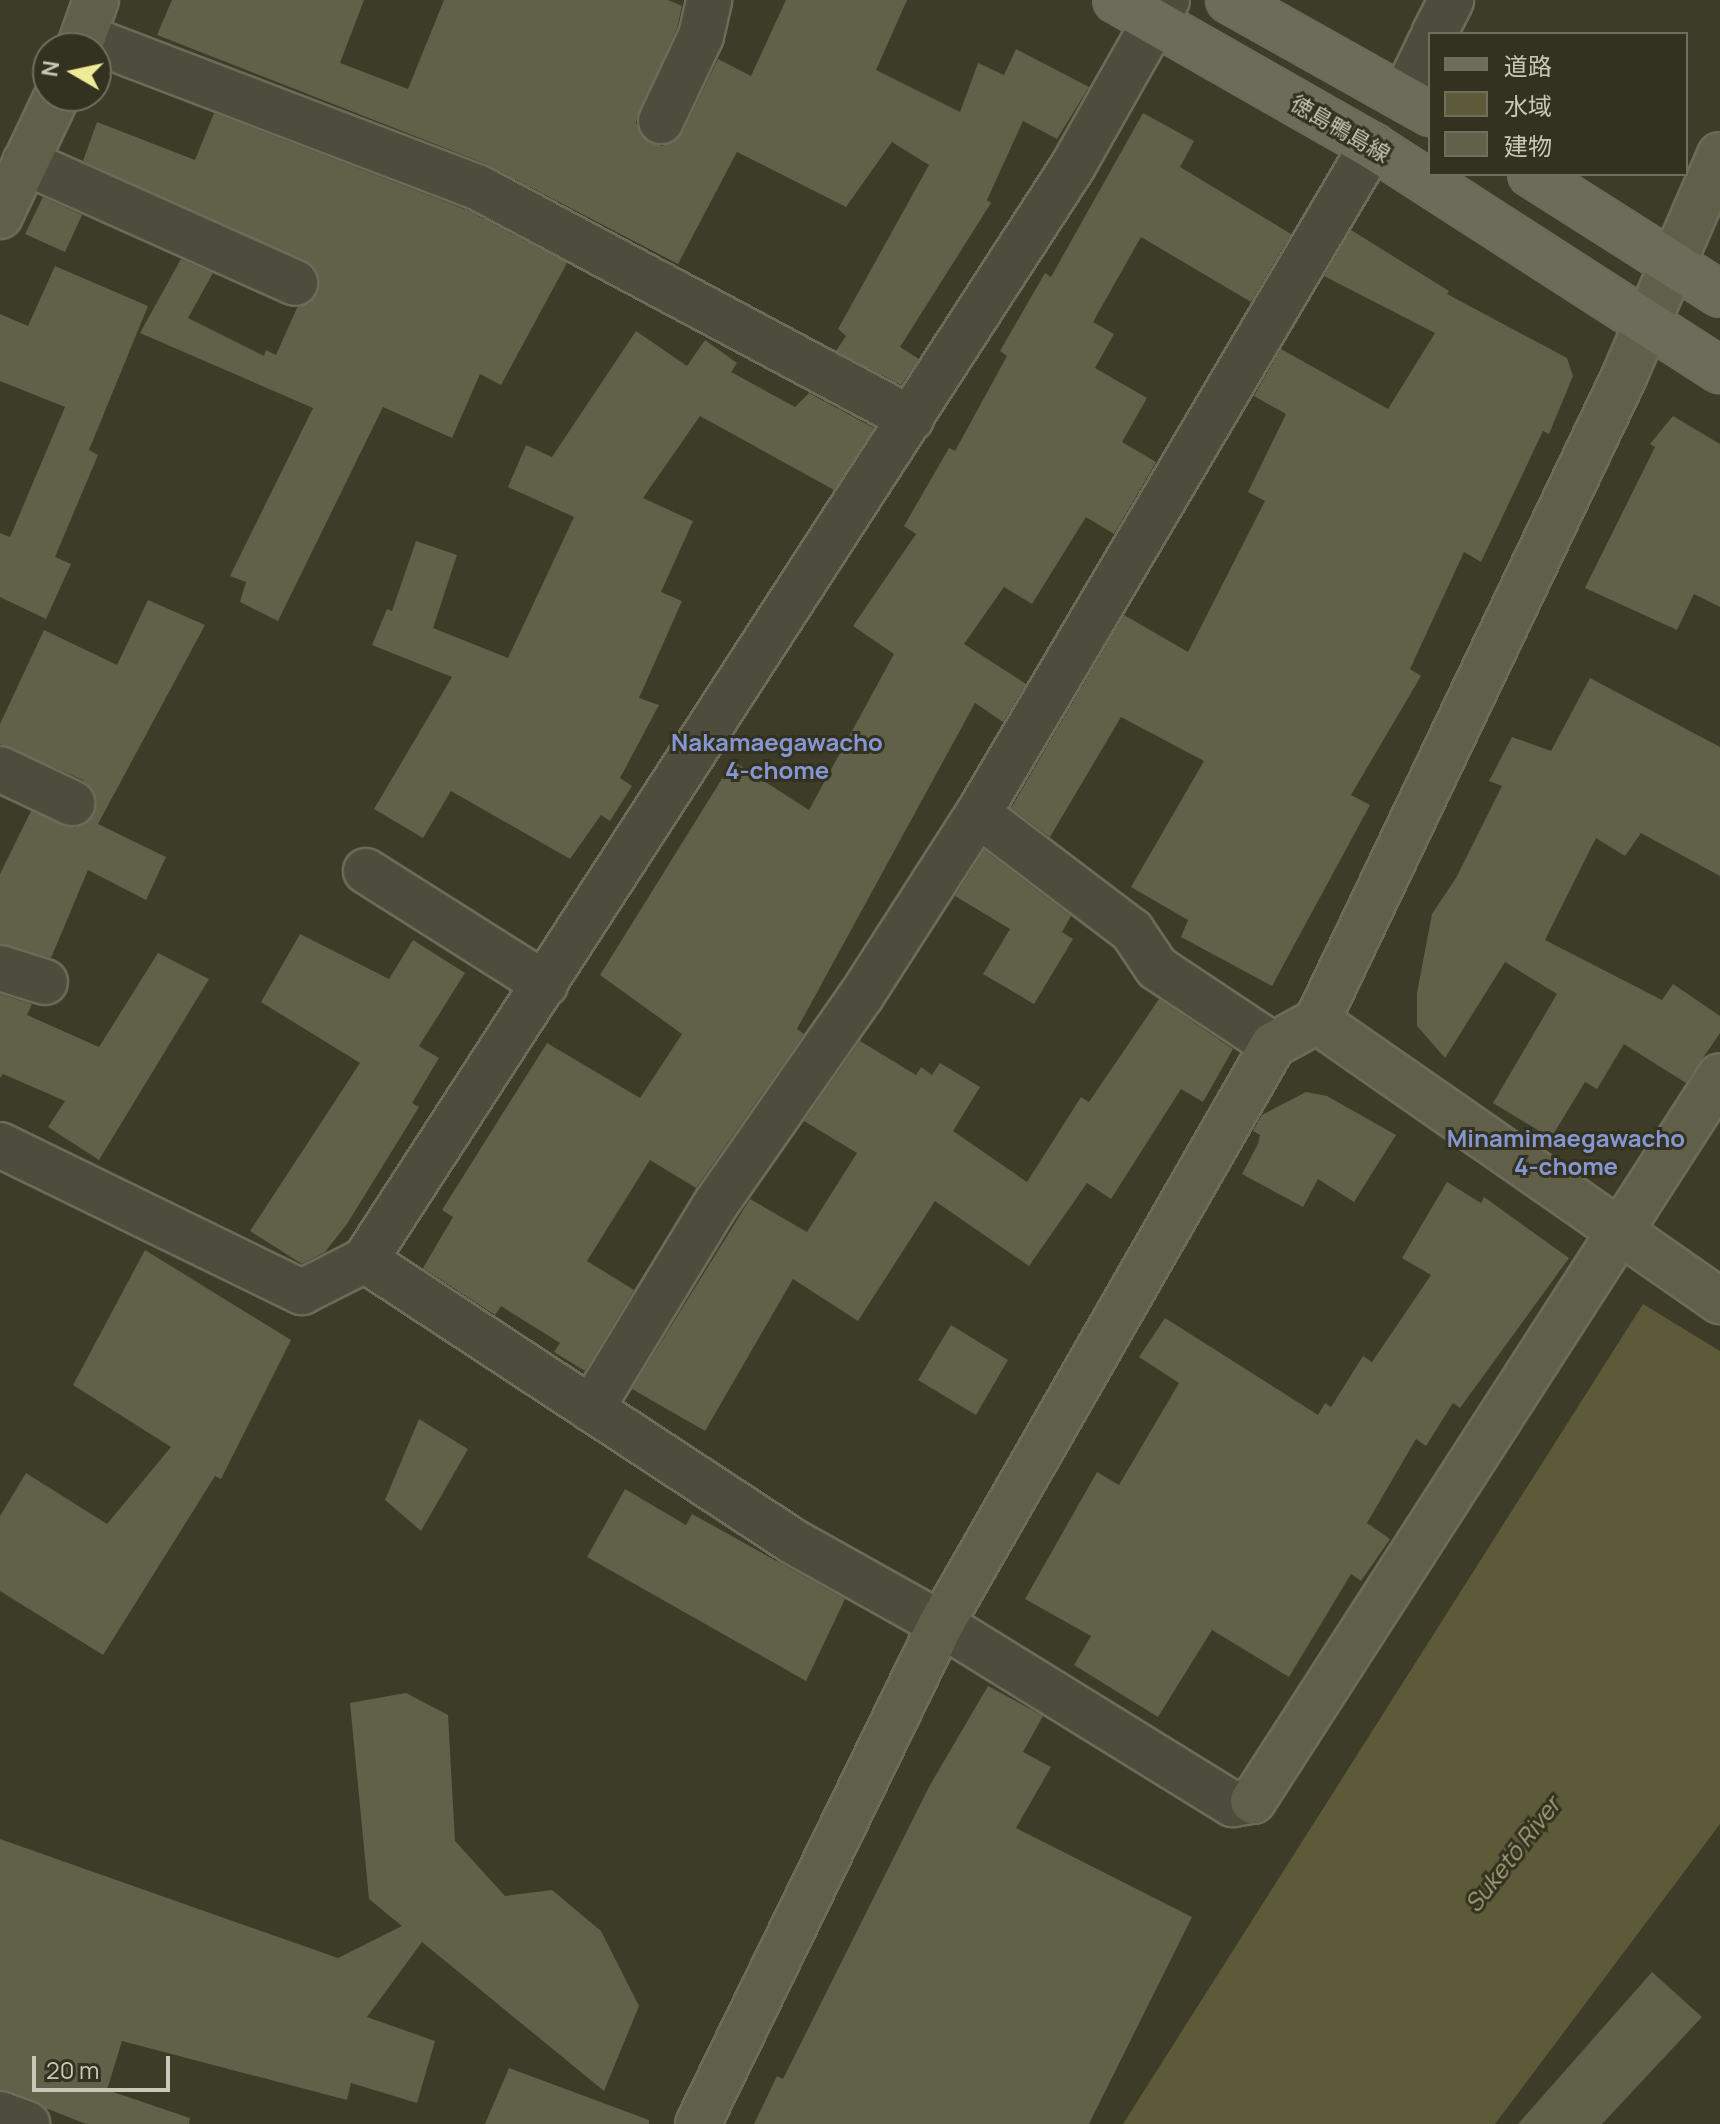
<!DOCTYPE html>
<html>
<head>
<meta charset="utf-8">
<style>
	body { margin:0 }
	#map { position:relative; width:1720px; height:2124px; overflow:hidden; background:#3d3c28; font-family:Manrope,"Noto Sans JP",sans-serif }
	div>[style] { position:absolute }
	.water>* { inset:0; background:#5c5a38 }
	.building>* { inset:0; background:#616049 }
	.roads { filter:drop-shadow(2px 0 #6b6b5a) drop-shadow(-2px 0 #6b6b5a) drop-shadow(0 2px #6b6b5a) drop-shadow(0 -2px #6b6b5a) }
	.street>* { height:44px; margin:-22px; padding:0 22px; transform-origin:22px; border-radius:22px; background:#4e4c3c }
	.secondary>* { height:44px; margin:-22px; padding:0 22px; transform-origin:22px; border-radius:22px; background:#60604a }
	.primary>* { height:44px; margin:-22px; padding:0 22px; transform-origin:22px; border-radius:22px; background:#6d6c5a }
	span { translate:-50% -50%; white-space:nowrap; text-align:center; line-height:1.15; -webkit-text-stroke:6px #333221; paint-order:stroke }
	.street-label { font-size:22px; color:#c8c8b8 }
	.neighbourhood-label { font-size:24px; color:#8696d2; font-weight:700 }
	.water-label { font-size:24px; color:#a3a075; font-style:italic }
	.legend { position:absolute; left:1428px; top:32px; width:260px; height:144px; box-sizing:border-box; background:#333221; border:2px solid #6f6e5d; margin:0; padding:10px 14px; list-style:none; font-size:24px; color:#c8c8b8 }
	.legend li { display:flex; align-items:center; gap:16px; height:40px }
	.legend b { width:40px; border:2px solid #6f6e5d }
	.north { position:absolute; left:32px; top:32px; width:80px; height:80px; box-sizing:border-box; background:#333221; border:2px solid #6f6e5d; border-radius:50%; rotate:279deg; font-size:22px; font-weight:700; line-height:32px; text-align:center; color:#c8c8b8 }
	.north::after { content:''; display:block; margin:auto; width:28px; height:36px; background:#edea98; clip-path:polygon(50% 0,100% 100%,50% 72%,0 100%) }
	.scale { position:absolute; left:32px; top:2056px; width:138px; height:36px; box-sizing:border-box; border:4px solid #c8c8b8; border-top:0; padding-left:10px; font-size:24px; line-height:28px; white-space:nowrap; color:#c8c8b8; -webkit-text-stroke:6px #333221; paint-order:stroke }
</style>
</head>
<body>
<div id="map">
	<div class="water">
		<div style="clip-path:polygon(1643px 1304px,1720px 1351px,1720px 1824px,1495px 2124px,1123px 2124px)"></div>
	</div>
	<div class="building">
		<div style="clip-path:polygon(172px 0,364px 0,340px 63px,408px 89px,444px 0,668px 0,682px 6px,677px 28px,636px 122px,641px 136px,662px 146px,683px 132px,718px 59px,751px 76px,786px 0,907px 0,876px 70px,960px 112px,978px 63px,1004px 75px,1016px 49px,1089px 87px,1057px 139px,1023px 121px,987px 200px,991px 203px,900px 347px,919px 359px,901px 385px,836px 351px,846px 336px,838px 329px,929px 165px,892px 142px,846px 207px,737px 152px,678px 264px,486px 164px,157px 35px)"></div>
		<div style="clip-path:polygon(214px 113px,467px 210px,567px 263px,501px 385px,480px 374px,452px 438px,383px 407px,278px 621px,240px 602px,246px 582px,230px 576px,313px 408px,140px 333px,181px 259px,213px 273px,188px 318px,264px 356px,266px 350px,276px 355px,297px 308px,317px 294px,316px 269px,83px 161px,97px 122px,195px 160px)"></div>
		<div style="clip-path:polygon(1143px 113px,1194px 141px,1180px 167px,1291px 234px,1251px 302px,1141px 237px,1093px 322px,1114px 334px,1095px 368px,1147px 398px,1122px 442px,1156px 462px,1114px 534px,1086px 517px,1032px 604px,1004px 587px,964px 644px,1026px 684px,1003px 722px,975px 703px,797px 1029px,804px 1034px,696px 1188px,650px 1160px,587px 1261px,634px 1290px,585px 1371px,554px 1352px,560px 1343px,501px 1306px,495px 1315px,423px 1268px,453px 1217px,442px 1210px,547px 1043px,640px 1098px,682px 1034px,600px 975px,733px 761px,809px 810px,894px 654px,853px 626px,916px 534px,904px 526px,949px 448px,955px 451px,1007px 356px,1000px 351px,1045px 273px,1051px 277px)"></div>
		<div style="clip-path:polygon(43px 197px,82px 215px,65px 252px,25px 234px)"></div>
		<div style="clip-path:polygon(1351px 230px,1449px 291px,1447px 294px,1567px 358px,1573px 376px,1549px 434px,1543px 431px,1481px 562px,1464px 552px,1410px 669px,1421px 676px,1351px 795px,1370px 805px,1272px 986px,1181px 937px,1188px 920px,1131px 887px,1204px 761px,1121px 717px,1050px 837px,1011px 808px,1124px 615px,1188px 652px,1265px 501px,1248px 492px,1286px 414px,1254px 396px,1281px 349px,1388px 409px,1435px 333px,1324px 276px)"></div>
		<div style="clip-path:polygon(55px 266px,148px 306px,89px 450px,98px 455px,55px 557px,71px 564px,46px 619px,0 597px,0 533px,10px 537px,65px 407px,0 381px,0 314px,28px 326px)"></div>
		<div style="clip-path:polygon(636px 331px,687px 366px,705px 340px,737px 363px,731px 372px,795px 407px,809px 393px,874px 428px,834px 490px,700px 416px,643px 498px,693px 521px,661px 592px,682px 601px,639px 698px,659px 705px,620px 778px,632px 786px,610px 821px,601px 815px,570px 859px,451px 791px,423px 838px,374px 809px,452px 677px,372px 645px,387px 609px,392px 611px,416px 541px,457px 555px,433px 628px,508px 658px,574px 517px,508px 487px,526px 445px,552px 457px)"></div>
		<div style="clip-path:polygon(1673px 416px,1720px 444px,1720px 607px,1694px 594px,1677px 630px,1585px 588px,1655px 447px,1650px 444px)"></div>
		<div style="clip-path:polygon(148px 600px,205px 625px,98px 824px,166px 857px,146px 900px,88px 870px,51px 958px,0 944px,0 874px,31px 811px,75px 828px,94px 814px,97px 802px,83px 780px,0 744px,0 724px,44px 630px,117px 665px)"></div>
		<div style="clip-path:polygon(1590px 678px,1720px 747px,1720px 876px,1641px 833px,1625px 856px,1596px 838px,1545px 940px,1662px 1000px,1673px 984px,1720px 1016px,1720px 1033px,1686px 1083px,1624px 1044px,1597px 1089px,1585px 1082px,1551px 1138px,1493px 1103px,1557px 994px,1505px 962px,1445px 1058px,1417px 1026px,1417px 993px,1432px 914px,1456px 878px,1502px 786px,1489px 781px,1512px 737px,1551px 751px)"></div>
		<div style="clip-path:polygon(984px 850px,1071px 916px,1062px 932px,1073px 939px,1034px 1004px,983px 974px,1010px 929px,955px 896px)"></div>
		<div style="clip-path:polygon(300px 934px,389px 979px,413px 940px,465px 973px,419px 1046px,439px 1058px,412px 1103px,419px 1107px,347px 1224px,325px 1252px,302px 1264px,250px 1231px,360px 1063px,261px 1002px)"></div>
		<div style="clip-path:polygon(158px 953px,209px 979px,99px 1160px,48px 1127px,65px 1101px,3px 1074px,0 1078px,0 994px,32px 1004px,27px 1015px,99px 1047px)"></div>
		<div style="clip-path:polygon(1159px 999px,1233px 1049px,1203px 1102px,1181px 1089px,1111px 1199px,1087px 1183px,1029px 1266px,935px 1201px,858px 1321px,793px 1279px,705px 1431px,632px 1389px,750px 1199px,807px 1232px,857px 1153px,804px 1121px,860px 1041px,916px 1075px,921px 1067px,932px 1075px,940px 1063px,980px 1087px,953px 1131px,1027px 1182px,1081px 1097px,1089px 1102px)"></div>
		<div style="clip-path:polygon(1306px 1092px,1327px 1096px,1396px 1135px,1354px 1202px,1318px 1179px,1303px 1207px,1242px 1174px,1258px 1144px,1260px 1135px,1253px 1131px,1262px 1115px)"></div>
		<div style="clip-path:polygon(1447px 1182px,1481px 1203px,1484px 1197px,1569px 1258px,1460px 1408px,1453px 1403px,1426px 1446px,1416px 1439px,1367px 1523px,1390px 1539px,1361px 1581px,1351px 1574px,1289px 1677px,1212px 1630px,1158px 1717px,1074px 1665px,1091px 1636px,1025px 1599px,1097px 1472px,1119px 1485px,1179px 1383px,1139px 1357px,1165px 1318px,1318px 1415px,1325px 1403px,1331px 1407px,1363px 1356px,1372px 1362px,1431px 1275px,1402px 1258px)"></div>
		<div style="clip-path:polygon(145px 1250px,291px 1340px,221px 1479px,215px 1476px,103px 1655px,0 1591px,0 1516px,26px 1473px,107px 1524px,171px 1447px,73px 1385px)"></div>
		<div style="clip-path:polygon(951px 1325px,1008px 1360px,976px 1415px,918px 1380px)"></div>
		<div style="clip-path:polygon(419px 1419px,468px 1449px,421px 1531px,385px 1500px)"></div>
		<div style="clip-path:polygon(625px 1489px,686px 1525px,692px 1514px,845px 1599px,806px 1681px,587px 1557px)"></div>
		<div style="clip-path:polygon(988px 1686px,1043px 1716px,1023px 1752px,1051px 1767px,1016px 1828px,1192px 1917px,1089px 2124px,754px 2124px,777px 2076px,783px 2079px,930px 1785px)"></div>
		<div style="clip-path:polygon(406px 1693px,448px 1715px,455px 1841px,505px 1896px,552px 1890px,601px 1931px,639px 2006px,604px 2091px,422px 1942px,367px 2017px,435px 2041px,417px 2103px,351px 2083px,347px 2100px,122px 2041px,107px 2090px,190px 2118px,189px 2124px,86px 2124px,0 2090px,0 1839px,338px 1958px,402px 1926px,369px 1899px,350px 1703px)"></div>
		<div style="clip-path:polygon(1652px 1972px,1702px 2017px,1602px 2124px,1518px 2124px)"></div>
		<div style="clip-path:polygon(509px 2068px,649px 2120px,649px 2124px,485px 2124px)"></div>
	</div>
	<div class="roads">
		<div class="street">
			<div style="left:1434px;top:34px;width:38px;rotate:-63deg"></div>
			<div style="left:84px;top:37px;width:421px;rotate:20.9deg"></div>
			<div style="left:477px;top:187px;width:492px;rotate:28.1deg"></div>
			<div style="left:1404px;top:97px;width:60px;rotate:-64.3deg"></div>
			<div style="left:661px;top:121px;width:94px;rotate:-64.8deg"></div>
			<div style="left:701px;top:36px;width:37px;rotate:-77deg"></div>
			<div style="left:25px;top:162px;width:296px;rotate:24.1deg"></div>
			<div style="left:0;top:769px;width:80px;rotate:25.3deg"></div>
			<div style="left:366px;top:871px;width:212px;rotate:32.3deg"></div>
			<div style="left:0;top:968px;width:47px;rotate:17.3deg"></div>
			<div style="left:1273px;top:1045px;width:139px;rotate:-146.4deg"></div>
			<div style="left:1157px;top:968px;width:45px;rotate:-124deg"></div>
			<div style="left:1132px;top:931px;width:193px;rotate:-142.8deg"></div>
			<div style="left:978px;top:814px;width:776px;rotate:-59.47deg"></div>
			<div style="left:0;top:1145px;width:336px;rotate:26deg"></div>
			<div style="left:302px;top:1292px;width:71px;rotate:-26.9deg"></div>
			<div style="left:365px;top:1260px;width:513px;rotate:33.32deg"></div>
			<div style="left:794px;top:1542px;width:168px;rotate:29.2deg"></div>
			<div style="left:941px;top:1624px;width:343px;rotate:31.7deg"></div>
			<div style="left:1233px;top:1804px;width:20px;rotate:-9deg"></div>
			<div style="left:365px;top:1260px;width:1303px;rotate:-57.09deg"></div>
			<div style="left:1073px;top:166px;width:191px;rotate:-60.5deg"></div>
			<div style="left:591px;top:1409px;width:239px;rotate:-58.7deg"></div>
			<div style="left:715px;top:1205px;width:255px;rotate:-55.1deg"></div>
			<div style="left:861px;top:996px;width:216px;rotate:-57.3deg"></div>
			<div style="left:0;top:2114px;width:29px;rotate:20deg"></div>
		</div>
		<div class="secondary">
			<div style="left:79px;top:48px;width:51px;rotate:-70.5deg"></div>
			<div style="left:0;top:216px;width:133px;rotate:-64.6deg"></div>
			<div style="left:1317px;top:1021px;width:491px;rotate:34.8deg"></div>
			<div style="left:1253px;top:1801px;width:862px;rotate:-57.21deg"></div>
			<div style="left:698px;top:2124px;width:556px;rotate:-64.08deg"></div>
			<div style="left:941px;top:1624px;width:667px;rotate:-60.17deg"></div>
			<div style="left:1273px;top:1045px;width:50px;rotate:-28.6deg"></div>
			<div style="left:1317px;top:1021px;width:711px;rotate:-64.52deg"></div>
			<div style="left:1623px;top:379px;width:244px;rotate:-66.6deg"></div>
		</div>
		<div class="primary">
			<div style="left:1116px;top:0;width:295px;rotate:29.7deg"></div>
			<div style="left:1372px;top:146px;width:414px;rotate:32.8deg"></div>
			<div style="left:1229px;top:0;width:231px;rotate:29.3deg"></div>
			<div style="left:1531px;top:174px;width:224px;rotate:32.4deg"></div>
		</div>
	</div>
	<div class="street-label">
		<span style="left:1340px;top:129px;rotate:30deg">徳島鴨島線</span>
	</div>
	<div class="neighbourhood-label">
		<span style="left:777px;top:756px">Nakamaegawacho<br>4-chome</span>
		<span style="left:1566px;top:1152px">Minamimaegawacho<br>4-chome</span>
	</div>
	<div class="water-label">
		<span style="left:1512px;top:1854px;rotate:-52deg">Suketō River</span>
	</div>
	<ul class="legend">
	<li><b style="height:10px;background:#6d6c5a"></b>道路</li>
	<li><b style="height:22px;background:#5c5a38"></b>水域</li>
	<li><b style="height:22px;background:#616049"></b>建物</li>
	</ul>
	<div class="north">N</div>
	<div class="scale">20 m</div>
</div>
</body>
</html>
